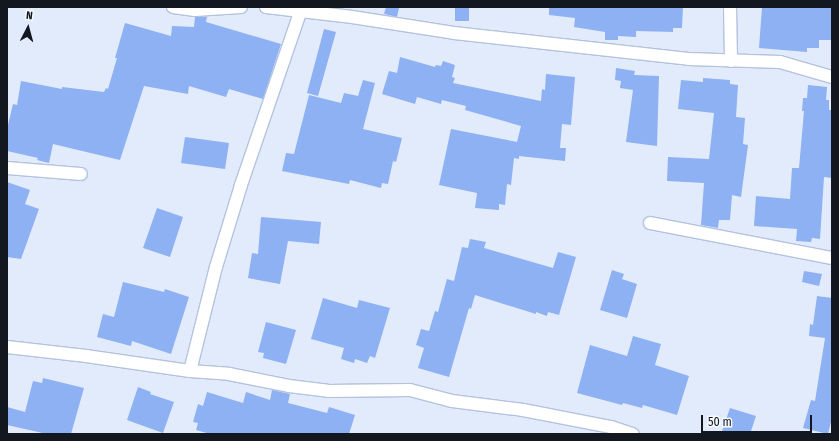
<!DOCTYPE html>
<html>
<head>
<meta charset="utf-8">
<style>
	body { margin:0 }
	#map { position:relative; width:839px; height:441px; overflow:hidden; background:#e2ebfc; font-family:"Fira Sans Condensed",sans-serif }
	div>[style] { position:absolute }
	.building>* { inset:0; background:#8db1f3 }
	.roads { filter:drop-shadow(1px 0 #b4c3dd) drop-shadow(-1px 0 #b4c3dd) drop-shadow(0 1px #b4c3dd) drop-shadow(0 -1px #b4c3dd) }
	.street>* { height:12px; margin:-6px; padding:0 6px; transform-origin:6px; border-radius:6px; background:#fff }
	span { translate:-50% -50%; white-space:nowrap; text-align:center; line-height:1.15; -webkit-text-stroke:3.5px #f5f8fe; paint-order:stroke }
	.frame { position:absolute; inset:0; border:8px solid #121720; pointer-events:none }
	.north { position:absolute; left:8px; top:8px; width:40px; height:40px; -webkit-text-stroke:3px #f5f8fe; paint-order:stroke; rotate:6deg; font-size:11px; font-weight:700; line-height:16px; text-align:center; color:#121720 }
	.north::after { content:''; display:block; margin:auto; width:14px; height:18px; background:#121720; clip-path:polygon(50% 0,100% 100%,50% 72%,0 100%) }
	.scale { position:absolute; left:701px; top:415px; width:111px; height:18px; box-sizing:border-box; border:2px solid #121720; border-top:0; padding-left:5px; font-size:12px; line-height:14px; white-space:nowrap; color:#121720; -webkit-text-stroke:3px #f5f8fe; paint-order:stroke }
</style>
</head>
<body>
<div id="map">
	<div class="building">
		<div style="clip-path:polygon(386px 7px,399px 8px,397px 17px,384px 14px)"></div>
		<div style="clip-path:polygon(455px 7px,469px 7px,469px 21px,455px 21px)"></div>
		<div style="clip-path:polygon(549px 7px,683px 7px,682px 28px,673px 28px,673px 32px,636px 31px,636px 37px,618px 36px,618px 40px,605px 40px,605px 32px,574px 27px,575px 18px,549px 15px)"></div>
		<div style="clip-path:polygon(762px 7px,832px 7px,832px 40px,819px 40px,819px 48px,807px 48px,807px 52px,759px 48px)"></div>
		<div style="clip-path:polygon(195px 17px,207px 17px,206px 22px,281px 44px,263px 99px,229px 89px,226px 97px,189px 86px,188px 94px,144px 86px,120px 160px,53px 144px,49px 163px,37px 160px,38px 158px,7px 151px,7px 129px,13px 104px,17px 105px,21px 81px,62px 89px,62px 87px,104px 92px,106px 88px,108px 89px,117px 58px,115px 58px,125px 23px,171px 36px,172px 26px,194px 27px)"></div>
		<div style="clip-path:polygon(324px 29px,336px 32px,318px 96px,307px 93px)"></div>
		<div style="clip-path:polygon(400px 57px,435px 67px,436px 65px,441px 66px,443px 61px,455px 65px,452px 77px,455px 78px,453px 83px,541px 101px,542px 89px,545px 90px,546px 74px,575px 77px,571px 125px,562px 124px,560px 148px,566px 148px,565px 161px,519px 156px,519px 159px,514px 158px,511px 185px,507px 184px,505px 205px,499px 204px,499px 210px,475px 208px,477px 193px,439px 185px,451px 129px,517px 142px,521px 126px,465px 110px,466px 106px,442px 100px,441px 104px,417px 97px,415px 104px,382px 94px,389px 71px,397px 73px)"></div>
		<div style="clip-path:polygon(616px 68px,635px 71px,634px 75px,659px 76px,657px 146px,626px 142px,633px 90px,620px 88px,621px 81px,615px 80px)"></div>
		<div style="clip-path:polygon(703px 78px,730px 80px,730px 84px,738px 85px,736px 117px,745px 118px,743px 144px,748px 145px,741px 197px,732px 195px,730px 220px,719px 220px,718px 228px,701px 225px,704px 183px,667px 181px,668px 157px,709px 159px,714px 113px,678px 109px,681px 80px,703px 82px)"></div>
		<div style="clip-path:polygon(363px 80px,375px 83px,363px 129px,402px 138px,396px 162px,393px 161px,388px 184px,382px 183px,381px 188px,350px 180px,349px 184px,282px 171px,286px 153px,294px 154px,309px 95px,341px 103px,344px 93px,358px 96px)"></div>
		<div style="clip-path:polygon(808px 85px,827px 87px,826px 100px,829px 100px,829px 110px,832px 110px,832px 178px,824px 177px,820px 239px,812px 238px,811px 242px,796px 241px,797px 229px,754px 226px,756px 196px,790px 199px,792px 168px,799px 168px,804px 111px,802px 111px,803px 98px,807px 98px)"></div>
		<div style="clip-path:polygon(185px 137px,229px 143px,225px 169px,181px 163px)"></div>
		<div style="clip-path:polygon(7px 182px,30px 190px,25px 204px,39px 209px,21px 259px,7px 257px)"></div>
		<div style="clip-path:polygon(157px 208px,183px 217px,170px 257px,143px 248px)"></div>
		<div style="clip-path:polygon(261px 217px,321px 222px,319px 244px,288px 241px,280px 284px,248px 278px,252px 253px,258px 254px)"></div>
		<div style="clip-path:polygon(470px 239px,486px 242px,484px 248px,553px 268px,558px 252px,576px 257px,559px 315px,548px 312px,547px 316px,536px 312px,536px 314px,475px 295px,471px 309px,469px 308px,449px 377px,418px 368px,424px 348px,416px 345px,421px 329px,429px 331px,435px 311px,438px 312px,447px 279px,454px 281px,462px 247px,468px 248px)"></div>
		<div style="clip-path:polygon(612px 270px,624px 274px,622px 279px,637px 284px,627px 318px,600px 310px)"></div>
		<div style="clip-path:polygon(804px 271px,822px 274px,819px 286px,802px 282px)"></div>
		<div style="clip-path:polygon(123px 282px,164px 292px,165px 289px,189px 297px,171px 354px,132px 341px,131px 346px,97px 337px,103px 314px,114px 317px)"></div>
		<div style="clip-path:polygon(817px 296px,832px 298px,832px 418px,828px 434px,803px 428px,811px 400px,815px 401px,825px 338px,809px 336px,810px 324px,813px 325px)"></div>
		<div style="clip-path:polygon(323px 298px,357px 308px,359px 300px,390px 308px,375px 358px,370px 356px,367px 363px,355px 359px,354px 363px,341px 359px,344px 348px,311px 339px)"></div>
		<div style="clip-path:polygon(266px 322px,296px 330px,286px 364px,263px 358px,264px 353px,258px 352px)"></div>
		<div style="clip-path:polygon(633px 336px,661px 344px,655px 365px,689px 376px,677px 415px,643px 405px,642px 408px,623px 403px,622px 405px,577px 393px,590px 345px,627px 356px)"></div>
		<div style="clip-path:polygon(43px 378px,84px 388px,71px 434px,47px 434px,7px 425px,7px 407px,25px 412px,33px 381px,42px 383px)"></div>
		<div style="clip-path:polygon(138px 387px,151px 392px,150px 394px,174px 402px,163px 433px,127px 420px)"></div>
		<div style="clip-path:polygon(272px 390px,290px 394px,288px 403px,327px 413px,329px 407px,355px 415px,349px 434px,210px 434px,196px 430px,198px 423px,193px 422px,198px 404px,203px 406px,207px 392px,243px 403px,246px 392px,270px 400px)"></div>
		<div style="clip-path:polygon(730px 408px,756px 416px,750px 434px,721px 434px)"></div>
	</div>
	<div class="roads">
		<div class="street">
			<div style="left:173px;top:7px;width:22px;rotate:8deg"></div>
			<div style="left:195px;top:10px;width:46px;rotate:-3.7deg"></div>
			<div style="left:266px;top:7px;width:87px;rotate:6.6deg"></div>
			<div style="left:352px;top:17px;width:103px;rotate:8.9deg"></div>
			<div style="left:454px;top:33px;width:236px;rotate:6.3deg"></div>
			<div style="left:689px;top:59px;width:91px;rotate:1.9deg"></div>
			<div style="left:780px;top:62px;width:54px;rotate:16.1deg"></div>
			<div style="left:730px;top:7px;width:54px;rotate:88.9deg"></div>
			<div style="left:7px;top:168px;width:74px;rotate:4.6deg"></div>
			<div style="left:650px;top:223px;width:185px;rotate:10.9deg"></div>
			<div style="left:7px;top:347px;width:80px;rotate:6.5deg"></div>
			<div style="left:86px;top:356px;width:105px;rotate:8.2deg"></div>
			<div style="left:190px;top:371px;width:39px;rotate:4deg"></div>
			<div style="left:229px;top:374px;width:61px;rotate:11.3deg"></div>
			<div style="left:289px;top:386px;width:39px;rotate:7deg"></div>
			<div style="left:328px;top:391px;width:82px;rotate:-0.7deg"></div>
			<div style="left:410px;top:390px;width:43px;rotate:14.7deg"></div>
			<div style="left:452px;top:401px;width:72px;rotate:7.2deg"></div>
			<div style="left:523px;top:410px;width:90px;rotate:10.9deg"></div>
			<div style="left:611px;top:427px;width:23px;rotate:18deg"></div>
			<div style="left:190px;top:371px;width:107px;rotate:-76deg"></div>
			<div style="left:216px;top:267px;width:86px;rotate:-73deg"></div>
			<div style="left:241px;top:185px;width:185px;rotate:-71.1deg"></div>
		</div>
	</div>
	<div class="frame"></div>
	<div class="north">N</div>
	<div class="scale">50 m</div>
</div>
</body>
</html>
